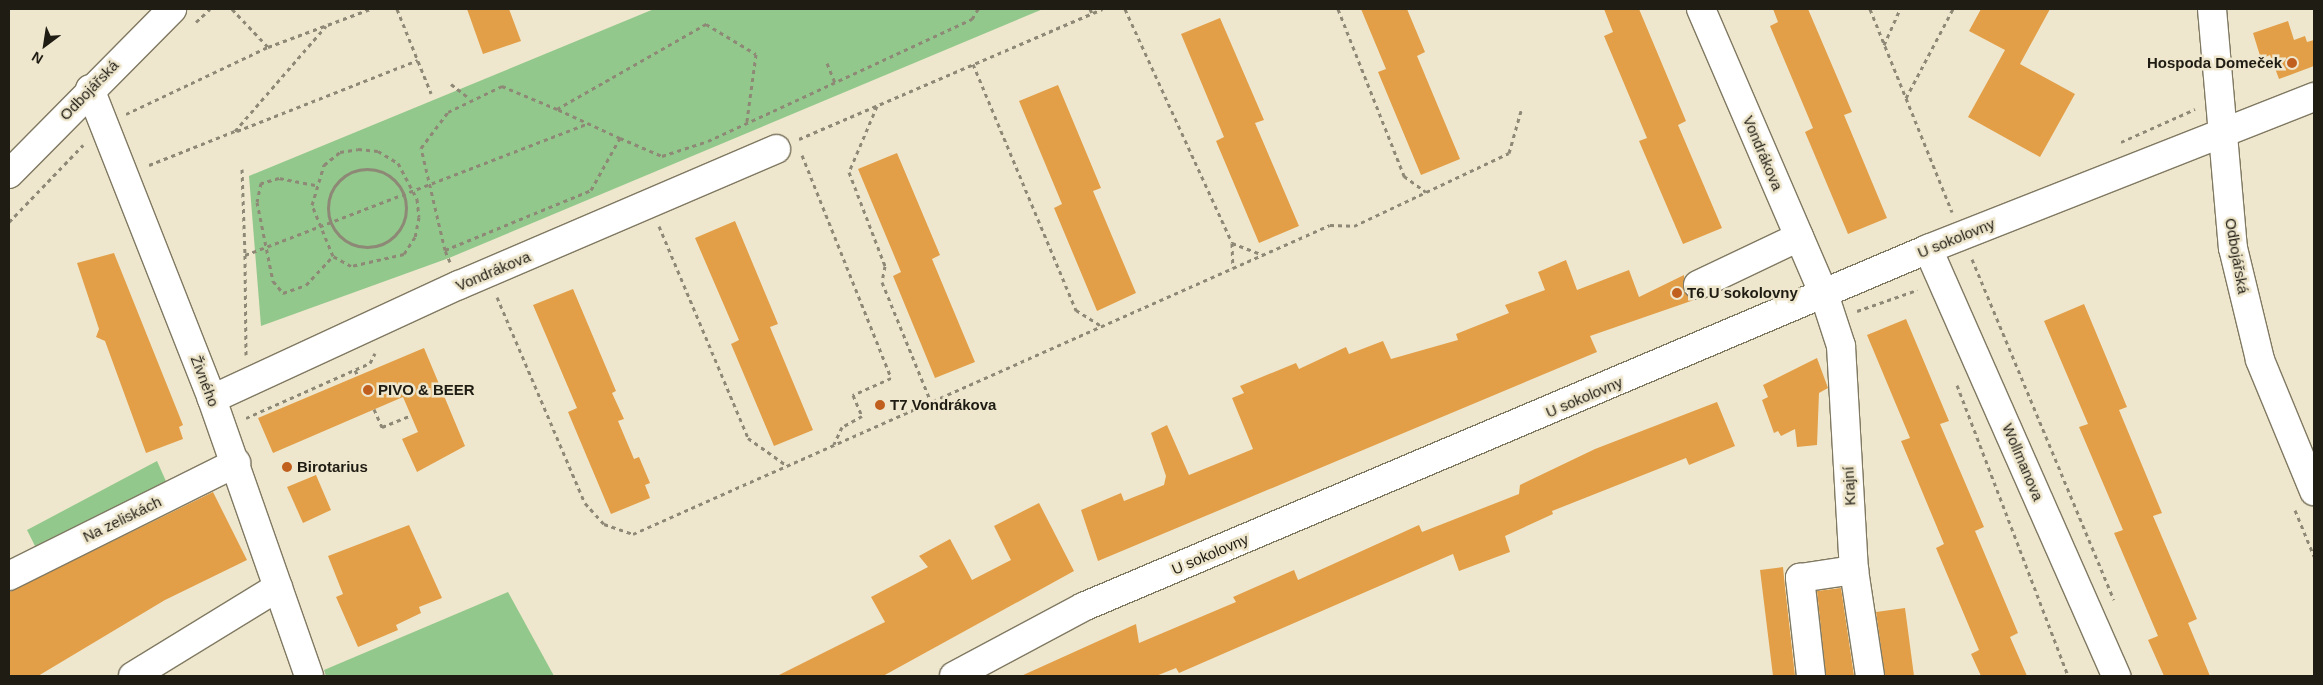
<!DOCTYPE html>
<html>
<head>
<meta charset="utf-8">
<style>
	body { margin:0 }
	#map { position:relative; width:2323px; height:685px; overflow:hidden; background:#efe7cd; font-family:Arial,sans-serif }
	div>[style] { position:absolute }
	.green>* { inset:0; background:#92c88b }
	.building>* { inset:0; background:#e29f48 }
	.path>* { height:3px; margin-top:-1.5px; transform-origin:0; background:repeating-linear-gradient(90deg,#8e8876 0 4px,transparent 0 8px) }
	.path>.ring { margin:-1.5px; padding:0; box-sizing:content-box; background:none; border:3px solid #8e8876; border-radius:50% }
	.roads { filter:drop-shadow(1px 0 #807962) drop-shadow(-1px 0 #807962) drop-shadow(0 1px #807962) drop-shadow(0 -1px #807962) }
	.minor>* { height:28px; margin:-14px; padding:0 14px; transform-origin:14px; border-radius:14px; background:#fff }
	.dots>* { width:14px; height:14px; translate:-50% -50%; box-sizing:border-box; border:2px solid #efe7cd; border-radius:50% }
	span { translate:-50% -50%; white-space:nowrap; text-align:center; line-height:1.15; -webkit-text-stroke:5px #efe7cd; paint-order:stroke }
	.poi-label { font-size:15px; color:#1f1c13; font-weight:700 }
	.right { translate:-100% -50%; text-align:right }
	.left { translate:0 -50%; text-align:left }
	.street-label { font-size:15px; color:#1f1c13 }
	.frame { position:absolute; inset:0; border:10px solid #1f1c13; pointer-events:none }
	.north { position:absolute; left:20px; top:20px; width:50px; height:50px; -webkit-text-stroke:4px #efe7cd; paint-order:stroke; rotate:211deg; font-size:14px; font-weight:700; line-height:20px; text-align:center; color:#1f1c13 }
	.north::after { content:''; display:block; margin:auto; width:18px; height:22px; background:#1f1c13; clip-path:polygon(50% 0,100% 100%,50% 72%,0 100%) }
</style>
</head>
<body>
<div id="map">
	<div class="green">
		<div style="clip-path:polygon(654px 9px,1043px 9px,449px 258px,261px 326px,249px 176px)"></div>
		<div style="clip-path:polygon(157px 461px,169px 488px,39px 554px,27px 530px)"></div>
		<div style="clip-path:polygon(508px 592px,554px 676px,326px 676px,324px 670px)"></div>
	</div>
	<div class="building">
		<div style="clip-path:polygon(467px 9px,509px 9px,521px 41px,483px 54px)"></div>
		<div style="clip-path:polygon(1361px 9px,1407px 9px,1425px 52px,1417px 56px,1460px 159px,1421px 175px,1378px 72px,1386px 69px)"></div>
		<div style="clip-path:polygon(1604px 9px,1639px 9px,1686px 121px,1678px 125px,1722px 228px,1683px 244px,1639px 141px,1647px 138px,1604px 36px,1613px 32px)"></div>
		<div style="clip-path:polygon(1773px 9px,1808px 9px,1852px 112px,1844px 115px,1887px 218px,1848px 234px,1805px 132px,1813px 128px,1770px 26px,1778px 22px)"></div>
		<div style="clip-path:polygon(1981px 9px,2050px 9px,2020px 64px,2075px 94px,2040px 157px,1968px 117px,2005px 50px,1969px 31px)"></div>
		<div style="clip-path:polygon(1220px 18px,1264px 120px,1255px 123px,1299px 226px,1259px 243px,1216px 141px,1224px 137px,1181px 34px)"></div>
		<div style="clip-path:polygon(2288px 21px,2294px 40px,2305px 36px,2307px 42px,2314px 40px,2314px 66px,2279px 79px,2270px 55px,2261px 59px,2253px 33px)"></div>
		<div style="clip-path:polygon(1058px 85px,1101px 188px,1093px 191px,1136px 293px,1097px 311px,1054px 208px,1062px 204px,1019px 101px)"></div>
		<div style="clip-path:polygon(897px 153px,940px 255px,932px 259px,975px 362px,935px 378px,893px 276px,901px 272px,858px 169px)"></div>
		<div style="clip-path:polygon(735px 221px,778px 324px,770px 327px,813px 430px,774px 446px,731px 344px,739px 340px,695px 238px)"></div>
		<div style="clip-path:polygon(114px 253px,183px 425px,179px 427px,183px 439px,146px 453px,105px 341px,96px 337px,99px 329px,77px 263px)"></div>
		<div style="clip-path:polygon(1566px 260px,1577px 290px,1629px 270px,1639px 297px,1684px 275px,1684px 291px,1694px 300px,1590px 336px,1597px 352px,1098px 561px,1081px 510px,1121px 493px,1124px 501px,1164px 485px,1166px 476px,1151px 433px,1167px 425px,1189px 475px,1236px 456px,1253px 449px,1232px 398px,1244px 393px,1240px 386px,1296px 363px,1299px 369px,1346px 347px,1349px 354px,1383px 341px,1391px 359px,1458px 340px,1456px 334px,1509px 313px,1505px 305px,1545px 290px,1538px 272px)"></div>
		<div style="clip-path:polygon(573px 289px,616px 391px,612px 393px,624px 419px,618px 421px,634px 459px,639px 457px,650px 483px,645px 485px,650px 498px,611px 514px,568px 412px,577px 408px,533px 305px)"></div>
		<div style="clip-path:polygon(2084px 304px,2127px 407px,2119px 410px,2162px 513px,2153px 516px,2197px 619px,2188px 623px,2210px 676px,2164px 676px,2148px 640px,2158px 636px,2114px 533px,2123px 530px,2079px 427px,2088px 424px,2044px 321px)"></div>
		<div style="clip-path:polygon(1906px 319px,1949px 421px,1940px 424px,1984px 527px,1975px 531px,2018px 633px,2010px 637px,2027px 676px,1981px 676px,1971px 654px,1979px 650px,1936px 548px,1944px 544px,1901px 441px,1910px 438px,1867px 335px)"></div>
		<div style="clip-path:polygon(424px 348px,465px 446px,417px 472px,402px 439px,418px 432px,403px 397px,273px 453px,258px 418px)"></div>
		<div style="clip-path:polygon(1817px 358px,1828px 388px,1819px 393px,1817px 445px,1797px 447px,1795px 429px,1781px 436px,1778px 431px,1774px 433px,1762px 400px,1768px 397px,1763px 385px)"></div>
		<div style="clip-path:polygon(1717px 402px,1735px 446px,1689px 465px,1686px 458px,1552px 511px,1553px 514px,1505px 536px,1510px 552px,1459px 571px,1453px 554px,1179px 673px,1176px 668px,1156px 676px,1021px 676px,1136px 624px,1139px 643px,1236px 602px,1233px 597px,1294px 570px,1298px 580px,1419px 525px,1422px 532px,1519px 494px,1520px 485px,1595px 449px)"></div>
		<div style="clip-path:polygon(316px 475px,331px 510px,303px 523px,287px 487px)"></div>
		<div style="clip-path:polygon(213px 492px,247px 560px,165px 600px,38px 676px,9px 676px,9px 592px)"></div>
		<div style="clip-path:polygon(1039px 503px,1074px 571px,883px 676px,777px 676px,885px 622px,871px 597px,928px 567px,919px 556px,950px 539px,972px 580px,1011px 560px,994px 526px)"></div>
		<div style="clip-path:polygon(409px 525px,442px 598px,419px 607px,421px 613px,396px 625px,398px 630px,358px 647px,336px 597px,343px 594px,328px 556px)"></div>
		<div style="clip-path:polygon(1783px 567px,1785px 587px,1795px 676px,1773px 676px,1760px 570px)"></div>
		<div style="clip-path:polygon(1841px 588px,1854px 676px,1826px 676px,1817px 591px)"></div>
		<div style="clip-path:polygon(1905px 608px,1914px 676px,1885px 676px,1876px 612px)"></div>
	</div>
	<div class="path">
		<div style="left:232px;top:9px;width:52px;rotate:46.5deg"></div>
		<div style="left:268px;top:47px;width:109px;rotate:-20.4deg"></div>
		<div style="left:397px;top:9px;width:91px;rotate:68deg"></div>
		<div style="left:1090px;top:9px;width:4px;rotate:63deg"></div>
		<div style="left:1125px;top:9px;width:257px;rotate:65.4deg"></div>
		<div style="left:1232px;top:243px;width:25px;rotate:88deg"></div>
		<div style="left:1338px;top:9px;width:180px;rotate:68.4deg"></div>
		<div style="left:1404px;top:176px;width:27px;rotate:36deg"></div>
		<div style="left:1870px;top:9px;width:219px;rotate:68deg"></div>
		<div style="left:196px;top:22px;width:19px;rotate:-43deg"></div>
		<div style="left:1884px;top:45px;width:39px;rotate:-66deg"></div>
		<div style="left:827px;top:63px;width:22px;rotate:68deg"></div>
		<div style="left:973px;top:64px;width:267px;rotate:67.3deg"></div>
		<div style="left:1076px;top:310px;width:31px;rotate:32deg"></div>
		<div style="left:451px;top:84px;width:23px;rotate:38deg"></div>
		<div style="left:1906px;top:98px;width:101px;rotate:-62.2deg"></div>
		<div style="left:877px;top:106px;width:72px;rotate:113deg"></div>
		<div style="left:849px;top:172px;width:101px;rotate:69deg"></div>
		<div style="left:885px;top:266px;width:16px;rotate:101deg"></div>
		<div style="left:882px;top:282px;width:130px;rotate:67.8deg"></div>
		<div style="left:126px;top:114px;width:157px;rotate:-25.3deg"></div>
		<div style="left:237px;top:131px;width:194px;rotate:-21.4deg"></div>
		<div style="left:620px;top:138px;width:69px;rotate:-155.3deg"></div>
		<div style="left:557px;top:109px;width:172px;rotate:-29.7deg"></div>
		<div style="left:706px;top:24px;width:58px;rotate:31deg"></div>
		<div style="left:756px;top:54px;width:68px;rotate:97.7deg"></div>
		<div style="left:799px;top:139px;width:330px;rotate:-23.2deg"></div>
		<div style="left:2121px;top:142px;width:81px;rotate:-24deg"></div>
		<div style="left:358px;top:149px;width:20px;rotate:6deg"></div>
		<div style="left:378px;top:151px;width:23px;rotate:31deg"></div>
		<div style="left:398px;top:163px;width:41px;rotate:62.2deg"></div>
		<div style="left:417px;top:199px;width:18px;rotate:84deg"></div>
		<div style="left:419px;top:217px;width:20px;rotate:101deg"></div>
		<div style="left:415px;top:237px;width:20px;rotate:123deg"></div>
		<div style="left:404px;top:254px;width:54px;rotate:167.2deg"></div>
		<div style="left:351px;top:266px;width:21px;rotate:-151deg"></div>
		<div style="left:333px;top:256px;width:55px;rotate:-112.4deg"></div>
		<div style="left:312px;top:205px;width:42px;rotate:-73.3deg"></div>
		<div style="left:324px;top:165px;width:21px;rotate:-39deg"></div>
		<div style="left:340px;top:152px;width:18px;rotate:-9deg"></div>
		<div style="left:802px;top:155px;width:240px;rotate:68.2deg"></div>
		<div style="left:891px;top:378px;width:42px;rotate:155.9deg"></div>
		<div style="left:853px;top:395px;width:23px;rotate:67deg"></div>
		<div style="left:862px;top:416px;width:23px;rotate:151deg"></div>
		<div style="left:842px;top:427px;width:19px;rotate:115deg"></div>
		<div style="left:149px;top:165px;width:92px;rotate:-21.6deg"></div>
		<div style="left:235px;top:131px;width:139px;rotate:-49.1deg"></div>
		<div class="ring" style="left:328px;top:169px;width:75px;height:75px"></div>
		<div style="left:242px;top:169px;width:86px;rotate:88deg"></div>
		<div style="left:315px;top:185px;width:37px;rotate:-169deg"></div>
		<div style="left:279px;top:178px;width:19px;rotate:164deg"></div>
		<div style="left:261px;top:183px;width:19px;rotate:102deg"></div>
		<div style="left:257px;top:202px;width:81px;rotate:78.6deg"></div>
		<div style="left:273px;top:281px;width:16px;rotate:50deg"></div>
		<div style="left:283px;top:293px;width:24px;rotate:-19deg"></div>
		<div style="left:306px;top:285px;width:40px;rotate:-47deg"></div>
		<div style="left:9px;top:222px;width:107px;rotate:-46.1deg"></div>
		<div style="left:659px;top:226px;width:230px;rotate:67.2deg"></div>
		<div style="left:748px;top:438px;width:47px;rotate:35.4deg"></div>
		<div style="left:1232px;top:243px;width:34px;rotate:21deg"></div>
		<div style="left:445px;top:250px;width:105px;rotate:-103.2deg"></div>
		<div style="left:421px;top:148px;width:45px;rotate:-53.1deg"></div>
		<div style="left:448px;top:112px;width:60px;rotate:-25.7deg"></div>
		<div style="left:502px;top:86px;width:60px;rotate:22.7deg"></div>
		<div style="left:1972px;top:259px;width:369px;rotate:67.4deg"></div>
		<div style="left:450px;top:262px;width:13px;rotate:-113deg"></div>
		<div style="left:445px;top:250px;width:158px;rotate:-22.3deg"></div>
		<div style="left:591px;top:190px;width:60px;rotate:-60.9deg"></div>
		<div style="left:620px;top:138px;width:46px;rotate:23.2deg"></div>
		<div style="left:662px;top:156px;width:48px;rotate:-18.1deg"></div>
		<div style="left:708px;top:141px;width:291px;rotate:-24.8deg"></div>
		<div style="left:972px;top:19px;width:12px;rotate:-59deg"></div>
		<div style="left:497px;top:297px;width:224px;rotate:66.9deg"></div>
		<div style="left:585px;top:503px;width:28px;rotate:48deg"></div>
		<div style="left:604px;top:524px;width:31px;rotate:19deg"></div>
		<div style="left:633px;top:534px;width:762px;rotate:-23.91deg"></div>
		<div style="left:1330px;top:225px;width:24px;rotate:2deg"></div>
		<div style="left:1354px;top:226px;width:171px;rotate:-25.2deg"></div>
		<div style="left:1509px;top:153px;width:44px;rotate:-74.1deg"></div>
		<div style="left:1857px;top:311px;width:64px;rotate:-19.3deg"></div>
		<div style="left:246px;top:355px;width:100px;rotate:-90.6deg"></div>
		<div style="left:245px;top:255px;width:368px;rotate:-21deg"></div>
		<div style="left:355px;top:370px;width:7px;rotate:63deg"></div>
		<div style="left:1957px;top:385px;width:311px;rotate:69.1deg"></div>
		<div style="left:374px;top:409px;width:20px;rotate:66deg"></div>
		<div style="left:382px;top:427px;width:31px;rotate:-22deg"></div>
		<div style="left:246px;top:418px;width:136px;rotate:-23.9deg"></div>
		<div style="left:370px;top:363px;width:11px;rotate:-63deg"></div>
		<div style="left:2295px;top:510px;width:50px;rotate:67.6deg"></div>
	</div>
	<div class="roads">
		<div class="minor">
			<div style="left:1701px;top:9px;width:314px;rotate:66.7deg"></div>
			<div style="left:1825px;top:297px;width:52px;rotate:71.9deg"></div>
			<div style="left:1841px;top:346px;width:224px;rotate:86.7deg"></div>
			<div style="left:1854px;top:570px;width:107px;rotate:81.4deg"></div>
			<div style="left:2212px;top:9px;width:240px;rotate:85deg"></div>
			<div style="left:2233px;top:248px;width:115px;rotate:76.4deg"></div>
			<div style="left:2260px;top:360px;width:142px;rotate:67.6deg"></div>
			<div style="left:90px;top:89px;width:333px;rotate:68.5deg"></div>
			<div style="left:212px;top:399px;width:293px;rotate:70.7deg"></div>
			<div style="left:9px;top:174px;width:232px;rotate:-45.3deg"></div>
			<div style="left:1928px;top:249px;width:467px;rotate:66.2deg"></div>
			<div style="left:1698px;top:285px;width:112px;rotate:-25.4deg"></div>
			<div style="left:212px;top:399px;width:272px;rotate:-24.8deg"></div>
			<div style="left:459px;top:285px;width:345px;rotate:-23.2deg"></div>
			<div style="left:9px;top:576px;width:254px;rotate:-26.5deg"></div>
			<div style="left:133px;top:676px;width:170px;rotate:-31.5deg"></div>
			<div style="left:954px;top:676px;width:146px;rotate:-28.1deg"></div>
			<div style="left:1083px;top:607px;width:918px;rotate:-22.96deg"></div>
			<div style="left:1928px;top:249px;width:415px;rotate:-21.5deg"></div>
			<div style="left:1811px;top:676px;width:99px;rotate:-96.4deg"></div>
			<div style="left:1800px;top:578px;width:55px;rotate:-8.4deg"></div>
		</div>
	</div>
	<div class="dots">
		<div style="left:2292px;top:63px;background:#c1601e"></div>
		<div style="left:1677px;top:293px;background:#c1601e"></div>
		<div style="left:368px;top:390px;background:#c1601e"></div>
		<div style="left:880px;top:405px;background:#c1601e"></div>
		<div style="left:287px;top:467px;background:#c1601e"></div>
	</div>
	<div class="poi-label">
		<span class="right" style="left:2282px;top:63px">Hospoda Domeček</span>
		<span class="left" style="left:1687px;top:293px">T6 U sokolovny</span>
		<span class="left" style="left:378px;top:390px">PIVO &amp; BEER</span>
		<span class="left" style="left:890px;top:405px">T7 Vondrákova</span>
		<span class="left" style="left:297px;top:467px">Birotarius</span>
	</div>
	<div class="street-label">
		<span style="left:89px;top:90px;rotate:-46deg">Odbojářská</span>
		<span style="left:1763px;top:153px;rotate:67deg">Vondrákova</span>
		<span style="left:1956px;top:238px;rotate:-22deg">U sokolovny</span>
		<span style="left:2237px;top:256px;rotate:80deg">Odbojářská</span>
		<span style="left:493px;top:271px;rotate:-23deg">Vondrákova</span>
		<span style="left:205px;top:381px;rotate:69deg">Živného</span>
		<span style="left:1584px;top:397px;rotate:-23deg">U sokolovny</span>
		<span style="left:2023px;top:462px;rotate:67deg">Wollmanova</span>
		<span style="left:1849px;top:486px;rotate:-93deg">Krajní</span>
		<span style="left:122px;top:519px;rotate:-26deg">Na zeliskách</span>
		<span style="left:1210px;top:554px;rotate:-23deg">U sokolovny</span>
	</div>
	<div class="frame"></div>
	<div class="north">N</div>
</div>
</body>
</html>
